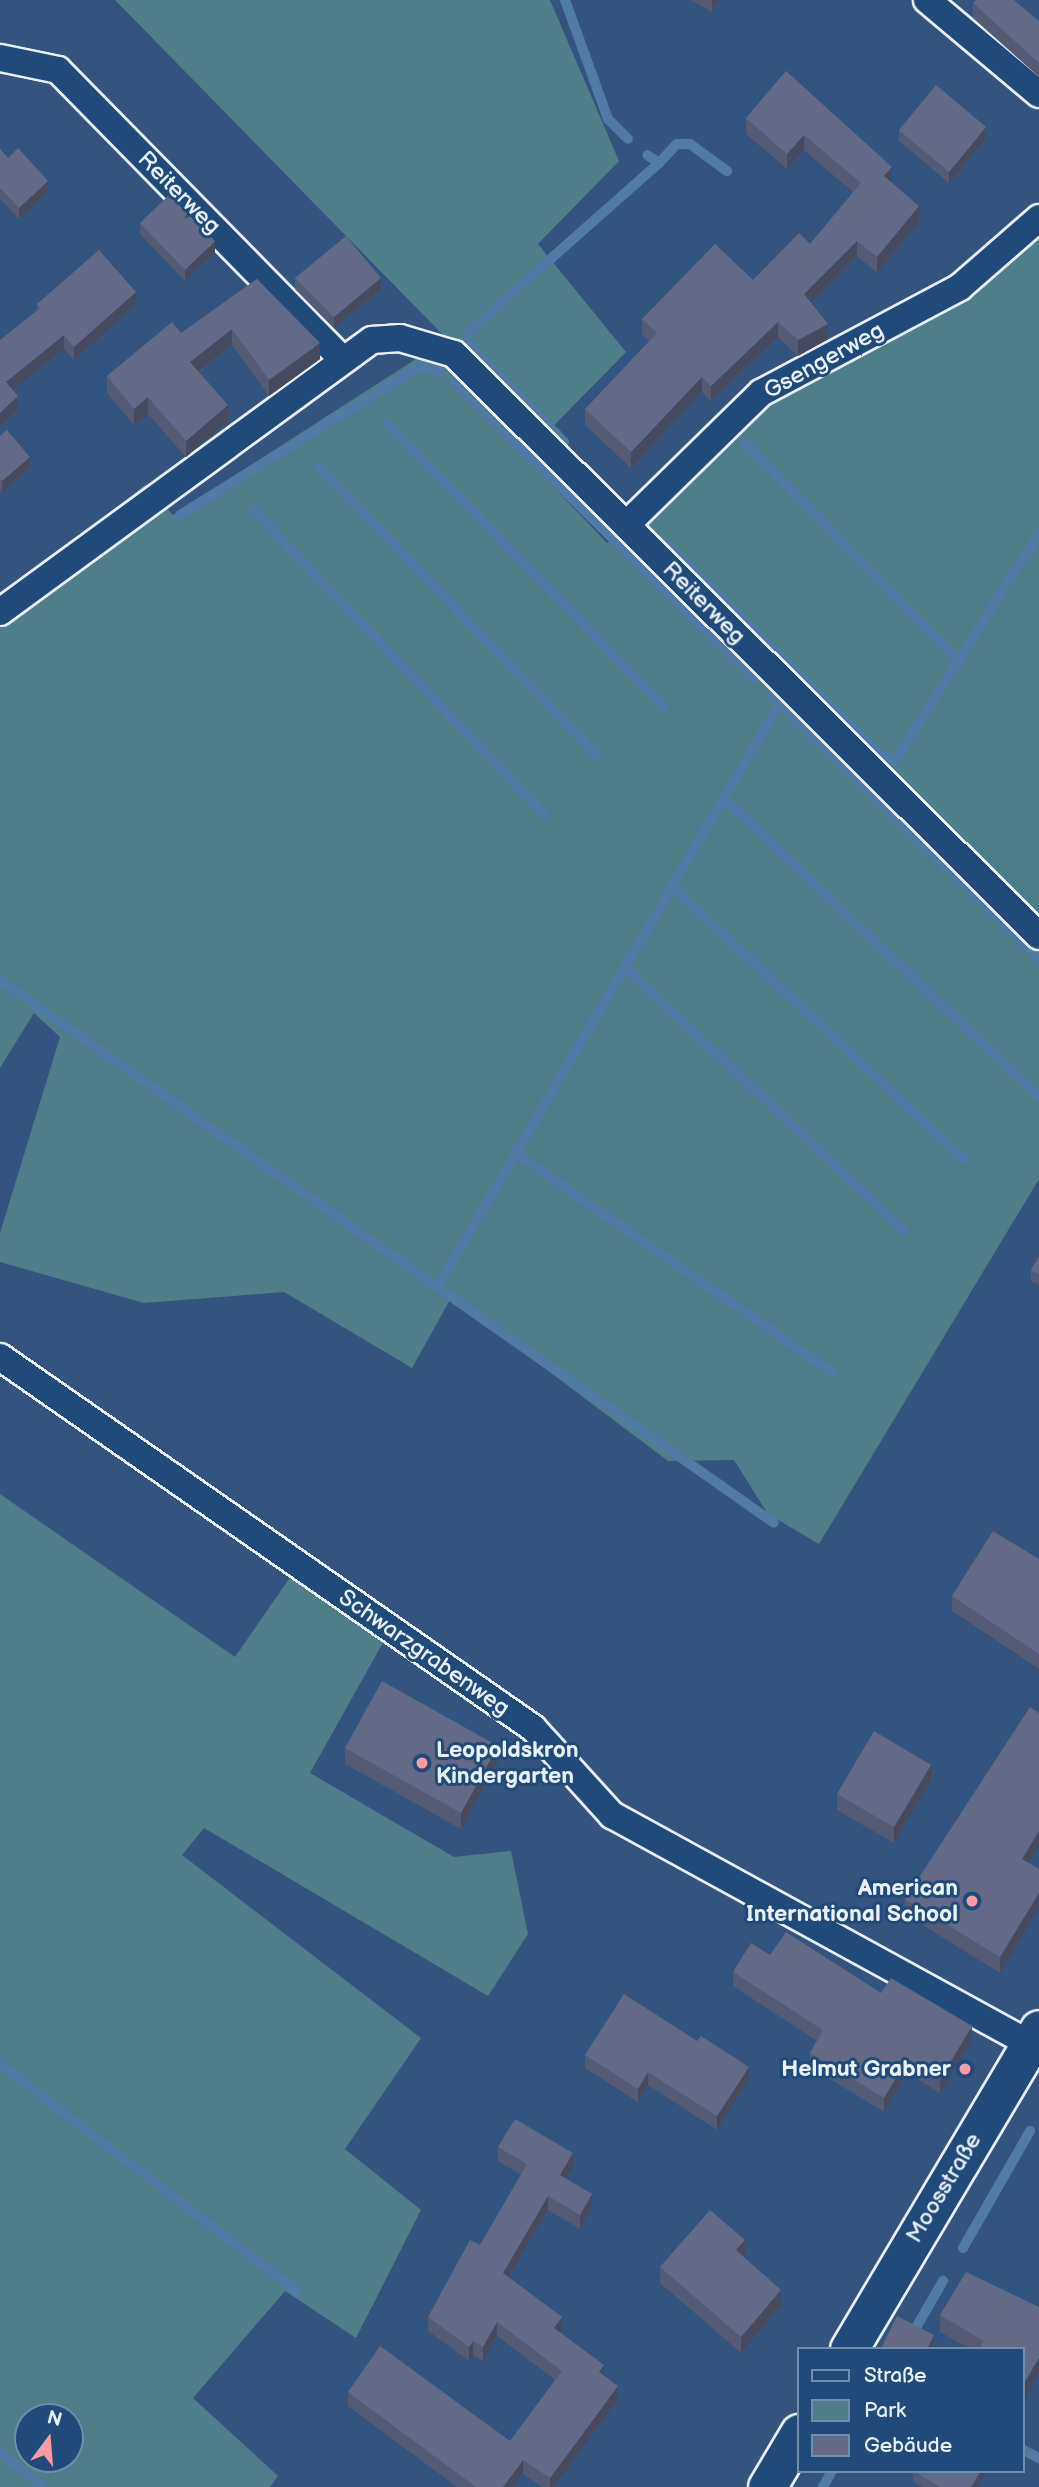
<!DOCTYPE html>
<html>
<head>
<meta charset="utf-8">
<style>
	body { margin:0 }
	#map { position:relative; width:1039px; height:2487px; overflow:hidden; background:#33547e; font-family:"Balsamiq Sans",sans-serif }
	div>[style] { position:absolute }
	.green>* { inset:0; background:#4e7e89 }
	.stream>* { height:10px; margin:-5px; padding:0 5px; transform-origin:5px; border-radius:5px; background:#507ba5 }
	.roads { filter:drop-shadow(2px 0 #e8f1f8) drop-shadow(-2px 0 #e8f1f8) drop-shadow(0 2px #e8f1f8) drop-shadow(0 -2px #e8f1f8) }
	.street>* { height:26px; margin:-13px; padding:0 13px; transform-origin:13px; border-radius:13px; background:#1f4a7a }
	.secondary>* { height:37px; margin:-18.5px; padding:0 18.5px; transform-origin:18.5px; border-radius:18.5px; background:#1f4a7a }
	.wall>* { inset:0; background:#545b75 }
	.shaded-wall>* { inset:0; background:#454a5f }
	.building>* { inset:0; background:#626a88 }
	.dots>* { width:19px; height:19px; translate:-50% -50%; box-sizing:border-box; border:4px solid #1f4a7a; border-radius:50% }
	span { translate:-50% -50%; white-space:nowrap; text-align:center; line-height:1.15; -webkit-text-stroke:6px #1f4a7a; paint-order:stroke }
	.street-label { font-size:23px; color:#e8f1f8 }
	.poi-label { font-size:23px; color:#e8f1f8; font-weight:700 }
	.left { translate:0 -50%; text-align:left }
	.right { translate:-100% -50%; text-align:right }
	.legend { position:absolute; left:797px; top:2347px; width:228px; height:126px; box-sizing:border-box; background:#1f4a7a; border:2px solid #6f8dac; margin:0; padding:9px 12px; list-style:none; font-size:21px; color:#e8f1f8 }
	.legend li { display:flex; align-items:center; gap:14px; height:35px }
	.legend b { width:35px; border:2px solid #6f8dac }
	.north { position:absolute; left:14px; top:2403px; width:70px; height:70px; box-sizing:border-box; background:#1f4a7a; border:2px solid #6f8dac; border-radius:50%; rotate:16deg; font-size:19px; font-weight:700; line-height:28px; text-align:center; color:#e8f1f8 }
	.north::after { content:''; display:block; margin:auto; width:24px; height:32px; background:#ff9aa2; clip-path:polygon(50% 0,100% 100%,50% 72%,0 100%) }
</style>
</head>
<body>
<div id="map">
	<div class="green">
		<div style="clip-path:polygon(115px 0,550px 0,619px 161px,538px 244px,626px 352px,524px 456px,607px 543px,780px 398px,1039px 228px,1039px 1179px,819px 1544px,768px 1514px,734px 1460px,668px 1461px,451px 1298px,412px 1368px,284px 1292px,144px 1303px,0 1262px,0 1233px,60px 1037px,34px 1013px,0 1068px,0 599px,145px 485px,173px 515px,447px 339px)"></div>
		<div style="clip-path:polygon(evenodd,0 1494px,235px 1657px,291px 1576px,385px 1639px,310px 1773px,454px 1857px,511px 1851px,528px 1934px,488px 1996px,204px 1828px,182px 1855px,421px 2038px,345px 2149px,421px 2210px,356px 2338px,285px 2291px,193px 2398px,278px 2476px,270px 2487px,0 2487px,0 1494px,28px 2417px,70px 2417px,70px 2459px,28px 2459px,28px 2417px)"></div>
	</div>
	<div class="stream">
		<div style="left:565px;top:0;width:127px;rotate:70.1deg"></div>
		<div style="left:608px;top:119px;width:28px;rotate:45deg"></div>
		<div style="left:659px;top:163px;width:26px;rotate:-47deg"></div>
		<div style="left:677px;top:144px;width:13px"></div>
		<div style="left:690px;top:144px;width:46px;rotate:36.1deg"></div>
		<div style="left:454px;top:382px;width:424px;rotate:44.6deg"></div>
		<div style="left:386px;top:422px;width:397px;rotate:45.7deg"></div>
		<div style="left:564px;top:442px;width:136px;rotate:-134.1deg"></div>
		<div style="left:469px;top:344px;width:12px;rotate:-95deg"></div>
		<div style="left:468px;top:332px;width:255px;rotate:-41.5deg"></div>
		<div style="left:659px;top:163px;width:14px;rotate:-146deg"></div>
		<div style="left:745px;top:442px;width:308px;rotate:45.7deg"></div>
		<div style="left:319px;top:466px;width:400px;rotate:46.2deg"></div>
		<div style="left:253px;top:509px;width:422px;rotate:46.4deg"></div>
		<div style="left:180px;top:515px;width:282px;rotate:-31.8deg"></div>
		<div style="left:420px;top:366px;width:20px;rotate:15deg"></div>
		<div style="left:662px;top:540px;width:307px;rotate:44.5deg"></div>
		<div style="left:881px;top:755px;width:15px;rotate:23deg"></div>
		<div style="left:895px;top:761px;width:270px;rotate:-57.7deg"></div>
		<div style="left:772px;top:696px;width:374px;rotate:44.5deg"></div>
		<div style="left:725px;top:799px;width:433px;rotate:43.5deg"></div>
		<div style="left:672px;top:886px;width:400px;rotate:43.1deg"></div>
		<div style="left:624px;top:966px;width:387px;rotate:43.4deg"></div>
		<div style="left:0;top:980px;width:945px;rotate:35.05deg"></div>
		<div style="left:514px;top:1152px;width:388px;rotate:34.7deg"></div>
		<div style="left:438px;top:1286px;width:675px;rotate:-59.63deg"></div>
		<div style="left:0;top:2064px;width:374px;rotate:37.4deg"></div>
		<div style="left:963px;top:2248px;width:135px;rotate:-60.2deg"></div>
		<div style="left:914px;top:2331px;width:58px;rotate:-59.9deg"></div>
		<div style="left:1023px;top:2450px;width:18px;rotate:27deg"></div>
		<div style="left:0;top:2452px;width:55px;rotate:39.8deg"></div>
		<div style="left:823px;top:2487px;width:18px;rotate:-61deg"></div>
	</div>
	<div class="roads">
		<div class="street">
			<div style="left:927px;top:0;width:146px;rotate:40deg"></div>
			<div style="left:0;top:58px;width:59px;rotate:11.7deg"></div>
			<div style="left:58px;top:70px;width:405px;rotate:45.5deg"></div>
			<div style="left:626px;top:525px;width:189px;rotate:-44.4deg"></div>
			<div style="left:761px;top:393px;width:225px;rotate:-28deg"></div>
			<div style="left:960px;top:287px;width:105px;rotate:-41.1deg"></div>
			<div style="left:0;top:612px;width:461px;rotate:-36.2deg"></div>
			<div style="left:372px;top:340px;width:28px;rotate:-4deg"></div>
			<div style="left:400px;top:338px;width:56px;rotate:16.5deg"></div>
			<div style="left:454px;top:354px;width:825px;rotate:44.85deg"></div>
			<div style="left:0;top:1357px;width:649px;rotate:34.84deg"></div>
			<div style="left:533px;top:1728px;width:118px;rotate:47.8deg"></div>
			<div style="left:612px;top:1815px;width:477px;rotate:28.7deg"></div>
		</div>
		<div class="secondary">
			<div style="left:849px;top:2349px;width:372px;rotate:-59.3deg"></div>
			<div style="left:767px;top:2487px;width:63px;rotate:-59.3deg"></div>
		</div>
	</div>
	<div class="wall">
		<div style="clip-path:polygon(691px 0,719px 0,712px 12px)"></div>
		<div style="clip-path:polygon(973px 3px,1039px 21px,1039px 77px,973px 18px)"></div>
		<div style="clip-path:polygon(786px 71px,892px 182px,892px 183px,919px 222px,877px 273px,857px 256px,811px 303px,828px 339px,798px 356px,778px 337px,711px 401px,702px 392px,631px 468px,585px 425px,585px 409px,649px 341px,642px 334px,642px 319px,753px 280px,810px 244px,853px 192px,804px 150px,787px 169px,746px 134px,746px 118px)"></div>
		<div style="clip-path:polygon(899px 130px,986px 138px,949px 183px,899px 141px)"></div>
		<div style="clip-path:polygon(0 149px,8px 158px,48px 192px,19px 219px,0 199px)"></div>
		<div style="clip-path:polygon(140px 223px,215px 252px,185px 281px,140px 234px)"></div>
		<div style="clip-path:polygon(295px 278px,381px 289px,334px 328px,295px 289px)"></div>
		<div style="clip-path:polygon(257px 279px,320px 359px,269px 396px,232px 345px,199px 372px,228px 421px,186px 457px,148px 414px,134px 425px,107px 393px,107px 376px,181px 333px)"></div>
		<div style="clip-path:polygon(37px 304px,136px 305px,74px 360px,64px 349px,12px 390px,18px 410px,0 426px,37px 311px)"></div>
		<div style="clip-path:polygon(0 436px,30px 468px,2px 493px,0 490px)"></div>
		<div style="clip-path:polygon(1039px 1256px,1039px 1285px,1031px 1281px,1031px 1270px)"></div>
		<div style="clip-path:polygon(1039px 1559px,1039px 1669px,952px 1611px,952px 1596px)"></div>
		<div style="clip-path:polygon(345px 1748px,498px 1762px,461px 1829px,345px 1764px)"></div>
		<div style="clip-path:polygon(931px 1781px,894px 1843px,837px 1810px,837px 1794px)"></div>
		<div style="clip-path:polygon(1039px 1847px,1029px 1863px,1000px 1973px,905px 1914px,905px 1899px)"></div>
		<div style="clip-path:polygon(770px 1955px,881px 1993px,972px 2040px,940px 2093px,907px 2073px,884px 2112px,810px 2067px,810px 2053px,817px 2041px,733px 1986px,733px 1972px)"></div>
		<div style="clip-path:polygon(697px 2041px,749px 2080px,717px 2130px,648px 2085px,638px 2102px,585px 2068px,585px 2055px)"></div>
		<div style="clip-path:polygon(498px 2147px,573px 2167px,566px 2179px,592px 2208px,580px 2229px,548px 2210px,509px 2277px,562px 2331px,561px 2333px,604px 2376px,618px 2400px,554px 2487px,542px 2487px,523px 2474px,513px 2487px,457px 2487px,348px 2406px,348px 2392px,510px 2441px,555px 2380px,497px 2336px,483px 2361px,473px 2355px,469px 2361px,428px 2331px,428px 2317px,480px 2245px,521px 2175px,498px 2161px)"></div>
		<div style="clip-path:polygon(745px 2256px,744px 2257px,781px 2306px,741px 2353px,660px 2283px,660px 2267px)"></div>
		<div style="clip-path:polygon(940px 2315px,1023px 2349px,970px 2349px,940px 2332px)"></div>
		<div style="clip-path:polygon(913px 2471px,978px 2487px,922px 2487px,913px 2482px)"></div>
	</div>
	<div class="shaded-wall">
		<div style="clip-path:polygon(712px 0,719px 0,712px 12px)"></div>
		<div style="clip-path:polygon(986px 127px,986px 138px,949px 183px,949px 172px)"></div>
		<div style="clip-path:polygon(804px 135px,804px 150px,787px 169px,787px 154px)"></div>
		<div style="clip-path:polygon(892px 167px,892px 182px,884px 192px,884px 176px)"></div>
		<div style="clip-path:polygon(48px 181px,48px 192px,19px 219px,19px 208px)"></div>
		<div style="clip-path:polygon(919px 206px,919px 222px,877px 273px,877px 257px)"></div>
		<div style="clip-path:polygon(215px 241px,215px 252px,185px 281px,185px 270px)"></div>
		<div style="clip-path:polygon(857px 241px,857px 256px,804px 310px,804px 294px)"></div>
		<div style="clip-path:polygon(381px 278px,381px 289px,334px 328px,334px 317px)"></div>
		<div style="clip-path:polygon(136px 292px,136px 305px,74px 360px,74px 347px)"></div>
		<div style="clip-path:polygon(778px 322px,778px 337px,711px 401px,711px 386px)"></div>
		<div style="clip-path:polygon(828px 324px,828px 339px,798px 356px,798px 340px)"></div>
		<div style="clip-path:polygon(232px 329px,232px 345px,190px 378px,190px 362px)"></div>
		<div style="clip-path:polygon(64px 335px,64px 349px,6px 395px,6px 382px)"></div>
		<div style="clip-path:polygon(320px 343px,320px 359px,269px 396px,269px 380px)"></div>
		<div style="clip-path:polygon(702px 377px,702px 392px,631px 468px,631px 452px)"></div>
		<div style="clip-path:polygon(18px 396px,18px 410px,0 426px,0 413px)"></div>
		<div style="clip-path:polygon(148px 397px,148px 414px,134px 425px,134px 409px)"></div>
		<div style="clip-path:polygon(228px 405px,228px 421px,186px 457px,186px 441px)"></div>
		<div style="clip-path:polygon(30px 457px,30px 468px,2px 493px,2px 481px)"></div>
		<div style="clip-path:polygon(498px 1746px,498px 1762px,461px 1829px,461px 1813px)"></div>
		<div style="clip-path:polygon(931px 1765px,931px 1781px,894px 1843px,894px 1827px)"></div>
		<div style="clip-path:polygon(1039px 1831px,1039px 1847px,1022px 1874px,1022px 1859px)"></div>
		<div style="clip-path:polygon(1039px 1893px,1039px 1908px,1000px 1973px,1000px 1957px)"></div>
		<div style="clip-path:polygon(972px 2026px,972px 2040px,940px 2093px,940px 2079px)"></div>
		<div style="clip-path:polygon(907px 2059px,907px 2073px,884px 2112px,884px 2098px)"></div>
		<div style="clip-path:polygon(749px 2067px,749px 2080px,717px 2130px,717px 2116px)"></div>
		<div style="clip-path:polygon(648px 2072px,648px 2085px,638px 2102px,638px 2089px)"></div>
		<div style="clip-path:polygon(573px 2153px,573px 2167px,560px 2189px,560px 2175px)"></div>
		<div style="clip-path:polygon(592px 2194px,592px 2208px,580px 2229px,580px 2215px)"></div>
		<div style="clip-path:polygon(548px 2196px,548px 2210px,503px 2287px,503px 2273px)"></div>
		<div style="clip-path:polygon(745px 2240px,745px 2256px,736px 2266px,736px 2250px)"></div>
		<div style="clip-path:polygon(781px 2290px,781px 2306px,741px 2353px,741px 2337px)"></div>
		<div style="clip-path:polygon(562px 2317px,562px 2331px,554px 2342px,554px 2328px)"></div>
		<div style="clip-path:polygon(497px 2322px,497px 2336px,483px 2361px,483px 2347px)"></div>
		<div style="clip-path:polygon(934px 2335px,934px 2346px,933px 2349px,927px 2349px)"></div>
		<div style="clip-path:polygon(473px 2341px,473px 2355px,469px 2361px,469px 2347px)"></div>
		<div style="clip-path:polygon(1039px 2358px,1039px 2374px,1023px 2401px,1023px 2385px)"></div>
		<div style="clip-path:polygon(604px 2365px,604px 2379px,599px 2372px)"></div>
		<div style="clip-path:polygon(618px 2386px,618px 2400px,554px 2487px,550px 2487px,550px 2478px)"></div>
		<div style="clip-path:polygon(523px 2460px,523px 2474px,513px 2487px,503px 2487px)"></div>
		<div style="clip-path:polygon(981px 2471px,987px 2471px,978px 2487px,971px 2487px)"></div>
	</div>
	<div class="building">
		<div style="clip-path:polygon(976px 0,1014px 0,1039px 21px,1039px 63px,973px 3px)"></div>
		<div style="clip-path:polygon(786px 71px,892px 167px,884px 176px,919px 206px,877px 257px,857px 241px,804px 294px,828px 324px,798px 340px,778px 322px,711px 386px,702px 377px,631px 452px,585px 409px,657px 333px,642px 319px,715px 244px,753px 280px,799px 233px,810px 244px,861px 183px,804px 135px,787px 154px,746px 118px)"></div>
		<div style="clip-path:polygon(936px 85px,986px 127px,949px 172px,899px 130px)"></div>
		<div style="clip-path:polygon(18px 148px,48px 181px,19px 208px,0 188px,0 149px,8px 158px)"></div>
		<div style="clip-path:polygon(169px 195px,215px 241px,185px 270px,140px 223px)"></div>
		<div style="clip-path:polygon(346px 236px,381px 278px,334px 317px,295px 278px)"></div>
		<div style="clip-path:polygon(99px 250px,136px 292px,74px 347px,64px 335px,6px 382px,18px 396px,0 413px,0 340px,40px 308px,37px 304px)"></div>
		<div style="clip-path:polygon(257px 279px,320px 343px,269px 380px,232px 329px,190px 362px,228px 405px,186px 441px,148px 397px,134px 409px,107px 376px,172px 322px,181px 333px)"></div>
		<div style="clip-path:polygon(7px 430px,30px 457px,2px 481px,0 479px,0 436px)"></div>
		<div style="clip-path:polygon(1039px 1256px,1039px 1274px,1031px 1270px)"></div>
		<div style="clip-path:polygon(993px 1531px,1039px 1559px,1039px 1654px,952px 1596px)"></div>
		<div style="clip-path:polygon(382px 1681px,498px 1746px,461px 1813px,345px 1748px)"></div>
		<div style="clip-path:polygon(1030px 1707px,1039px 1713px,1039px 1831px,1022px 1859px,1039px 1869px,1039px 1893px,1000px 1957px,905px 1899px)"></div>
		<div style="clip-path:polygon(874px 1731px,931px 1765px,894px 1827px,837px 1794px)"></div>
		<div style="clip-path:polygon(786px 1932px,881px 1993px,891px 1978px,972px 2026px,940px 2079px,907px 2059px,884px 2098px,810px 2053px,823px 2030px,733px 1972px,751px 1943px,770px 1955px)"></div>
		<div style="clip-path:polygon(624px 1994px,697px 2041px,701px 2036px,749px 2067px,717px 2116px,648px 2072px,638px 2089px,585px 2055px)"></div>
		<div style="clip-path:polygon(515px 2119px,573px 2153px,560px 2175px,592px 2194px,580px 2215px,548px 2196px,503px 2273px,562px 2317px,554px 2328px,604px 2365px,599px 2372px,618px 2386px,550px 2478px,523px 2460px,503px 2487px,476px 2487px,348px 2392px,380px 2346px,510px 2441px,562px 2371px,497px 2322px,483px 2347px,473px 2341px,469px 2347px,428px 2317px,470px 2240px,480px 2245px,527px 2164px,498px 2147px)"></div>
		<div style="clip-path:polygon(710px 2210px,745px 2240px,736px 2250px,781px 2290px,741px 2337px,660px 2267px)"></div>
		<div style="clip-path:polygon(966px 2272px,1039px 2307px,1039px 2358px,1023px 2385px,1023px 2349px,979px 2349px,984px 2341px,940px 2315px)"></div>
		<div style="clip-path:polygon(897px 2316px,934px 2335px,927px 2349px,887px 2349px,882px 2346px)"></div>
		<div style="clip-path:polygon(914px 2471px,981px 2471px,971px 2487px,940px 2487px)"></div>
	</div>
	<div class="dots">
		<div style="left:422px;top:1763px;background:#ff9aa2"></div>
		<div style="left:972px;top:1901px;background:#ff9aa2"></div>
		<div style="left:965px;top:2069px;background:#ff9aa2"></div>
	</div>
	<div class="street-label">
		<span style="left:179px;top:193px;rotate:45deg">Reiterweg</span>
		<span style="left:824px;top:361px;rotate:-29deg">Gsengerweg</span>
		<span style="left:704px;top:603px;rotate:45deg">Reiterweg</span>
		<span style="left:424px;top:1653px;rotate:35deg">Schwarzgrabenweg</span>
		<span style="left:944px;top:2188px;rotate:-59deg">Moosstraße</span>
	</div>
	<div class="poi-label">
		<span class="left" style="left:436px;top:1763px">Leopoldskron<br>Kindergarten</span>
		<span class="right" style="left:958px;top:1901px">American<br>International School</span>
		<span class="right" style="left:951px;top:2069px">Helmut Grabner</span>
	</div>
	<ul class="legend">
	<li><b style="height:9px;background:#1f4a7a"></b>Straße</li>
	<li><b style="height:19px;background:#4e7e89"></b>Park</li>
	<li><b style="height:19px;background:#626a88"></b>Gebäude</li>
	</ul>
	<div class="north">N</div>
</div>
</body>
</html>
